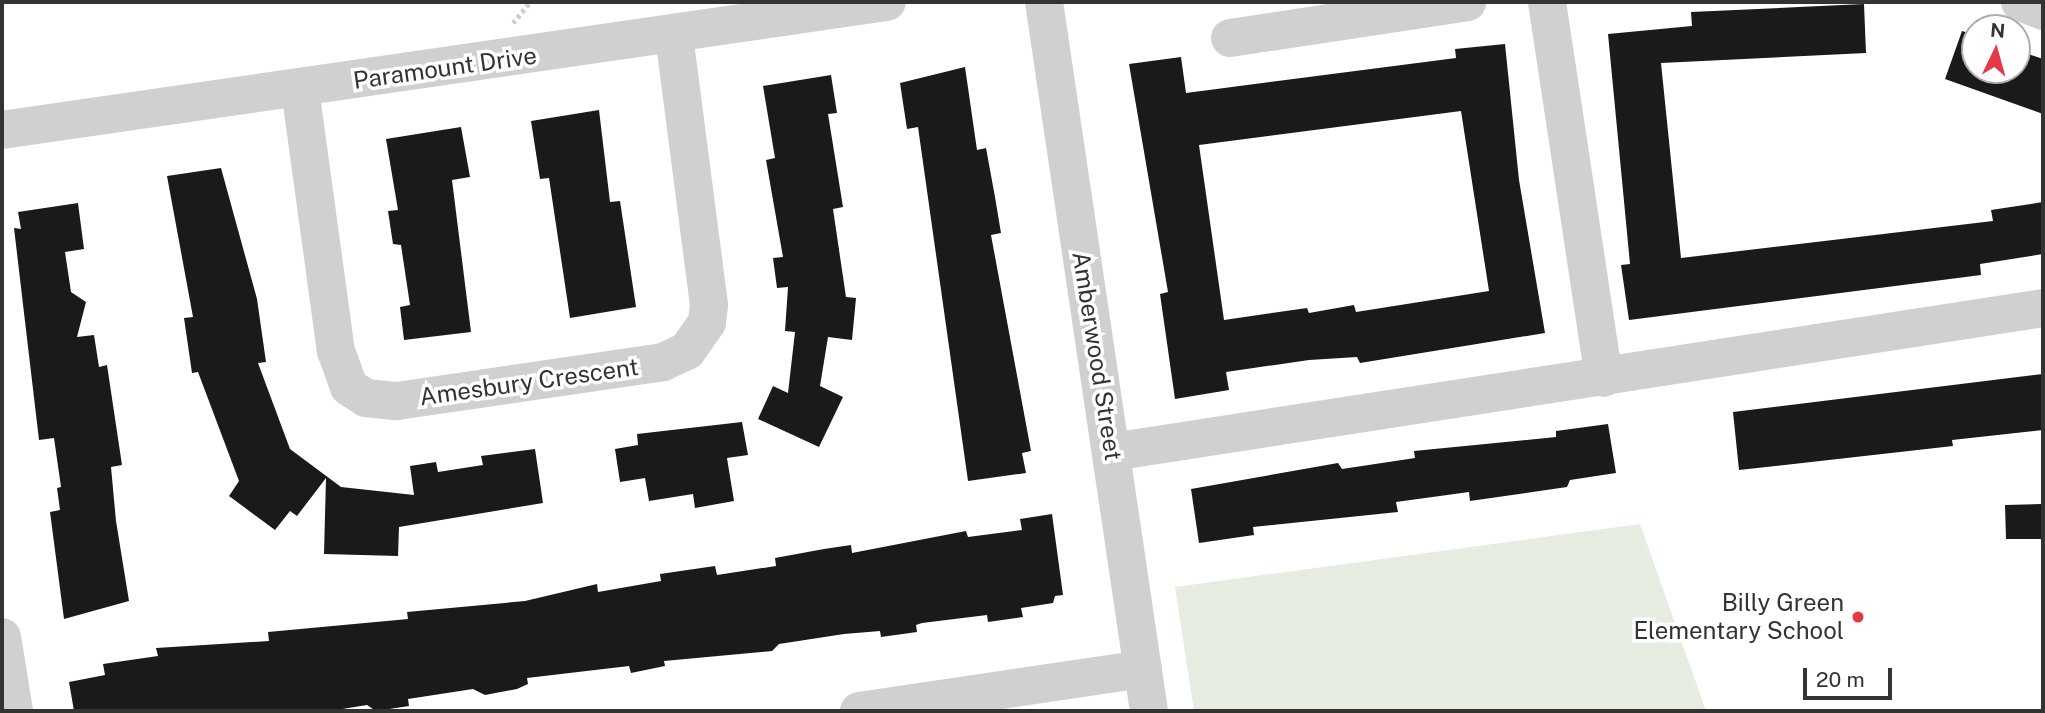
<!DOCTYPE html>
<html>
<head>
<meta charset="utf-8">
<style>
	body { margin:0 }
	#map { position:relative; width:2045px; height:713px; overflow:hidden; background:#fff; font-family:"Public Sans",sans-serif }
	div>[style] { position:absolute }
	.green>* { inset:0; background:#e6ecdf }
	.building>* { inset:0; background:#1a1a1a }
	.path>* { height:4.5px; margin-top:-2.25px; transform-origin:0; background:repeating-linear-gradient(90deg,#cdcdcd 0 3.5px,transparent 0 7px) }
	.minor>* { height:38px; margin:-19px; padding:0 19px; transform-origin:19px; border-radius:19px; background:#d0d0d0 }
	.dots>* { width:19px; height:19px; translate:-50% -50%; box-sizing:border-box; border:4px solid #fff; border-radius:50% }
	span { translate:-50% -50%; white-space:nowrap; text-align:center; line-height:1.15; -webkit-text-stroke:7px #fff; paint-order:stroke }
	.street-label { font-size:24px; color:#333 }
	.poi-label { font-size:24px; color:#333 }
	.right { translate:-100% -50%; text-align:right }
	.frame { position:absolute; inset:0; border:4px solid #333; pointer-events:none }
	.north { position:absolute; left:1961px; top:14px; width:70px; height:70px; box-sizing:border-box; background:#fff; border:2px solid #adadad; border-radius:50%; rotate:5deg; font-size:19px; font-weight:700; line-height:28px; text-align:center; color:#333 }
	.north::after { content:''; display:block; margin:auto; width:24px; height:32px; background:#e63946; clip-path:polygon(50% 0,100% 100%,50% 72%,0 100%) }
	.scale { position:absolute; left:1803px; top:668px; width:89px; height:32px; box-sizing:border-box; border:4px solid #333; border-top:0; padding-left:9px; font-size:21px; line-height:24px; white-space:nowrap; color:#333; -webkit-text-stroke:5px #fff; paint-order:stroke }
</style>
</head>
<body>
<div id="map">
	<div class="green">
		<div style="clip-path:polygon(1640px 524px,1706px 711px,1194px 711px,1175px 587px)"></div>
	</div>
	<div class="building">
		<div style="clip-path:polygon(1864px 4px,1866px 53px,1661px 63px,1681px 258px,1993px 221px,1991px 210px,2043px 202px,2043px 254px,1980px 264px,1981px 275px,1629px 320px,1621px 265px,1630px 264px,1608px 34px,1692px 26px,1691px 12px)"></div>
		<div style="clip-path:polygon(1962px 31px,1975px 35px,1975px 70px,2017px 70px,2017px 50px,2043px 59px,2043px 114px,1945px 79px)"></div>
		<div style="clip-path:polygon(evenodd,1505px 44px,1519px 180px,1545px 333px,1360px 363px,1357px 357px,1309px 360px,1226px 372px,1229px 390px,1175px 399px,1160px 294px,1168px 292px,1129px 64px,1181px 57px,1186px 93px,1456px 58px,1455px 49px,1505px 44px,1461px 111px,1489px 291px,1356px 312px,1354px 305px,1309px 313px,1307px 308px,1224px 320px,1199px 145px,1461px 111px)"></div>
		<div style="clip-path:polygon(965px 67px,977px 150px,986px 148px,995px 197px,1001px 233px,991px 235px,1031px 451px,1022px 453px,1026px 473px,968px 481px,918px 127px,907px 129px,900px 83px)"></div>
		<div style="clip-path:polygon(831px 75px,837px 113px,828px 114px,843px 207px,833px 209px,846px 297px,856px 298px,852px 340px,828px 337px,820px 386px,843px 397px,819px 447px,758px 419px,773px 386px,788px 393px,795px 332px,785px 331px,788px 287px,777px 288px,773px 258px,783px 257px,766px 160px,775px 158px,763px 86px)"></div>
		<div style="clip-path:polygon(599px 110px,610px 202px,620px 201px,636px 307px,570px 318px,549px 178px,540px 179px,531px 121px)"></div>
		<div style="clip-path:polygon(461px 127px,470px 177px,452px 180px,471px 332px,404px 340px,400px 307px,410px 305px,401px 245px,393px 244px,388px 211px,398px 210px,386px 139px)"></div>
		<div style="clip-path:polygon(221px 168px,257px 299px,266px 362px,258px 363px,290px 449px,341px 487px,414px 495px,410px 466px,436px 462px,438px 472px,483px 465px,481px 456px,535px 449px,543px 503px,399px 527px,398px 556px,324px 554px,326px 478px,297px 516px,290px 511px,275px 530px,229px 496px,239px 481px,198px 372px,192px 373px,184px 318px,193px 317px,167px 176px)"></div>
		<div style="clip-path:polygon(78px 203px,84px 249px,65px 252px,71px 292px,86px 302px,77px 337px,94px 335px,99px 367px,107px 365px,122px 465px,111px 467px,116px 521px,129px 601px,64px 619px,50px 512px,60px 510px,57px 488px,61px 487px,54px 438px,39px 440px,14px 228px,21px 229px,18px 212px)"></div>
		<div style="clip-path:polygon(2043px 374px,2043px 430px,1952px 440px,1953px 446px,1739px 470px,1733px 412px)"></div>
		<div style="clip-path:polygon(742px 422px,748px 455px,727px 458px,734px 501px,695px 508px,693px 494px,649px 501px,645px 478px,620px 482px,615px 449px,638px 445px,637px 434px)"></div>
		<div style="clip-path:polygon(1608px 424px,1616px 473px,1570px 480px,1567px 487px,1470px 501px,1469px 492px,1396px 502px,1398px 512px,1253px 527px,1254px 535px,1199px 543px,1191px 489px,1338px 463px,1342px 469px,1415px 458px,1414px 451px,1556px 437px,1556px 431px)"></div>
		<div style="clip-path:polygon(2043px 504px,2043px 539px,2006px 539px,2005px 505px)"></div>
		<div style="clip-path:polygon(1052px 514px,1063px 595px,1055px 596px,1053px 603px,1021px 608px,1023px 617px,988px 622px,987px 615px,922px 623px,916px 625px,917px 632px,881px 637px,880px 631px,844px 634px,779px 644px,772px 651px,664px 661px,665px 666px,631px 673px,629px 666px,527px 678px,528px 684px,517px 689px,485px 695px,473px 689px,408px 699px,409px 706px,376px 711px,367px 705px,330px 711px,74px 711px,69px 682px,105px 675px,103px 664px,158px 656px,156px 648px,269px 641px,268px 632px,408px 619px,407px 612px,525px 601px,597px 584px,598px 592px,661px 581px,660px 574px,715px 566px,717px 575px,776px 566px,775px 558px,824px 549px,851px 545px,852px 553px,966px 531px,968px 537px,1022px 530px,1020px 519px)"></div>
	</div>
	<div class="path">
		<div style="left:513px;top:23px;width:27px;rotate:-51deg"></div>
	</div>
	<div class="minor">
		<div style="left:1044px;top:2px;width:717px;rotate:81.58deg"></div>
		<div style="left:1547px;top:2px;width:380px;rotate:81.4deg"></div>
		<div style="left:2020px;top:2px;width:25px;rotate:21deg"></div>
		<div style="left:1230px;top:38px;width:240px;rotate:-8.6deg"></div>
		<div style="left:300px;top:89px;width:264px;rotate:82.2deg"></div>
		<div style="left:336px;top:351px;width:38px;rotate:70deg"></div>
		<div style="left:349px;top:387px;width:20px;rotate:33deg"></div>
		<div style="left:366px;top:398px;width:31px;rotate:6deg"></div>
		<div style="left:397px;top:401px;width:269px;rotate:-8.3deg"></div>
		<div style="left:663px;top:362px;width:26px;rotate:-25deg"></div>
		<div style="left:687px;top:351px;width:35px;rotate:-55deg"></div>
		<div style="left:707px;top:322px;width:17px;rotate:-83deg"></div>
		<div style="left:709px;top:305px;width:273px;rotate:-97.4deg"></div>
		<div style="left:2px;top:130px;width:894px;rotate:-8.23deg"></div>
		<div style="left:1112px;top:452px;width:942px;rotate:-8.79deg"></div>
		<div style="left:2px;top:637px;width:75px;rotate:80.8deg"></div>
		<div style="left:859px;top:711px;width:287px;rotate:-8.4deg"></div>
	</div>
	<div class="dots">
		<div style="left:1858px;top:617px;background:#e63946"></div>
	</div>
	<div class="street-label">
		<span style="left:445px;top:68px;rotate:-8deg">Paramount Drive</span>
		<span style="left:1097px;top:356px;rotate:81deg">Amberwood Street</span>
		<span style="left:529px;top:382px;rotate:-8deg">Amesbury Crescent</span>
	</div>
	<div class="poi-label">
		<span class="right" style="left:1844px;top:617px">Billy Green<br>Elementary School</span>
	</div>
	<div class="frame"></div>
	<div class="north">N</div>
	<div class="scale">20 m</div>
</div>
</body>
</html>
